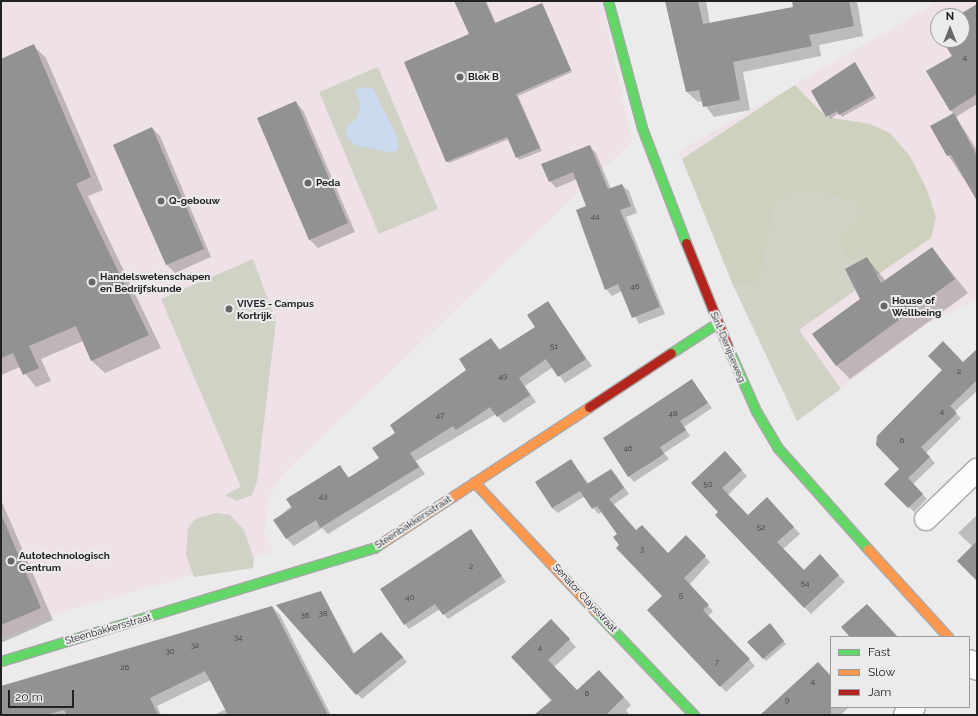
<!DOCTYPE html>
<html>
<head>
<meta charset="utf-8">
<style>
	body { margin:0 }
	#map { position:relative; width:978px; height:716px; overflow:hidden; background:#ebebec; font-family:Raleway,sans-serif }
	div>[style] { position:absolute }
	.education>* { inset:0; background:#eee1e8 }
	.green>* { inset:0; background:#cfd2c4 }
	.forest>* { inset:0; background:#cdd1be }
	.water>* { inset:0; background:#c9d9ee }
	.shadow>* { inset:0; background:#0003 }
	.building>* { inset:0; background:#929292 }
	.roads { filter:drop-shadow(1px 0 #a9a9a9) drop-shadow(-1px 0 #a9a9a9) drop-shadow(0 1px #a9a9a9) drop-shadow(0 -1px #a9a9a9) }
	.street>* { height:22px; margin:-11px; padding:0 11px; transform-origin:11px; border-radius:11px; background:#fcfcfc }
	.fast>* { height:9px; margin:-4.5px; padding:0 4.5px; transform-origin:4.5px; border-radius:4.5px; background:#63d668 }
	.slow>* { height:9px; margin:-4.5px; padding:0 4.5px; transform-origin:4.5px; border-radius:4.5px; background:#ff974d }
	.jam>* { height:9px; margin:-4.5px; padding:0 4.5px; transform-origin:4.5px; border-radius:4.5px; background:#b3261e }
	.dots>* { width:11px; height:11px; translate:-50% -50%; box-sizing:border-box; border:2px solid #ebeaed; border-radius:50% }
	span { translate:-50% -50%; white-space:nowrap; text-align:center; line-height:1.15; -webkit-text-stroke:4px #ebeaed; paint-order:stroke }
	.number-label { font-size:8px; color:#3e3e3f }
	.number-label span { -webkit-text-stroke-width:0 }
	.poi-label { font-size:10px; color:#222223; font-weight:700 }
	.left { translate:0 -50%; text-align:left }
	.street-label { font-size:10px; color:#222223 }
	.frame { position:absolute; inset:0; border:2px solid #222223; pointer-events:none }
	.legend { position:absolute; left:830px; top:636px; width:140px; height:72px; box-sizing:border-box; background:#ebeaed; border:1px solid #9b9a9c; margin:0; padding:5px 7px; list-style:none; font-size:12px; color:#222223 }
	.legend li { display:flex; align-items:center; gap:8px; height:20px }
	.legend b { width:20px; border:1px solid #9b9a9c }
	.north { position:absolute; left:930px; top:8px; width:40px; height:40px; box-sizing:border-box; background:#ebeaed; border:1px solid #9b9a9c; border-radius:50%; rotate:0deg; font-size:11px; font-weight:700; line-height:16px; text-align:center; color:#222223 }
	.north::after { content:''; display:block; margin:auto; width:14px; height:18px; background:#686869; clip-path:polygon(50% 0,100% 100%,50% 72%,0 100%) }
	.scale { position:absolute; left:8px; top:690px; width:66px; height:18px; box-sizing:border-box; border:2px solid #222223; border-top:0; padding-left:5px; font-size:12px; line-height:14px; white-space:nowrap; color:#222223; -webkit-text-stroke:3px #ebeaed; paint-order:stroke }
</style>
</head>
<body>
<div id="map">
	<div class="education">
		<div style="clip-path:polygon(1px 1px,602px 1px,632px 142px,281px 476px,269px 497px,264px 532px,273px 552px,63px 612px,1px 639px)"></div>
		<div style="clip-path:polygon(evenodd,939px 1px,977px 1px,977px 299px,927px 324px,797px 421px,678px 152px,939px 1px,938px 16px,962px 16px,962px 40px,938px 40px,938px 16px)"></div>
	</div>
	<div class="green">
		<div style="clip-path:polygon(evenodd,378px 67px,438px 209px,379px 234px,319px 92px,378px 67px,361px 106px,355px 145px,346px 128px,357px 118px,361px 106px)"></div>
		<div style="clip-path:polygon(800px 192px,838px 196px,859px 206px,862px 213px,841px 234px,864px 251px,880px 273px,799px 330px,841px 389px,797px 421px,733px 285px,749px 287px,772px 215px,783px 197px)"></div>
		<div style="clip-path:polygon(253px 259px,276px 321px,257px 481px,252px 495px,237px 501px,225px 495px,241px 487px,161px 299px)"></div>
		<div style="clip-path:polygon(216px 513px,230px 515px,244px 530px,254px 559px,253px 568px,194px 577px,186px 555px,188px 528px,195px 519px)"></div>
	</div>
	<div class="forest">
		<div style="clip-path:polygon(795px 85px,826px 117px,870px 124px,890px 133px,910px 156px,927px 190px,936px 217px,931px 238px,880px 273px,864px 251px,849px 260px,842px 250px,841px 234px,862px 213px,859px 206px,838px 196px,800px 192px,783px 197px,772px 215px,760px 277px,749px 287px,733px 285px,682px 159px)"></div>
	</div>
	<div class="water">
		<div style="clip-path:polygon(364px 87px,373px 89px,398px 139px,398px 149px,392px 153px,355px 145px,347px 137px,346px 128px,357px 118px,361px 106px,355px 90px)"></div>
	</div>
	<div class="shadow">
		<div style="clip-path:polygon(455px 1px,486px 1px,496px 24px,542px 4px,544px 7px,572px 72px,518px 96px,542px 151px,519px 160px,509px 139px,449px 163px,446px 161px,470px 35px)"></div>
		<div style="clip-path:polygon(668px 1px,706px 1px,710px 24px,795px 8px,793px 1px,857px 1px,863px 36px,819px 45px,821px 56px,743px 72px,750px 110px,714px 117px,702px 101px,698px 102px,687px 92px)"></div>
		<div style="clip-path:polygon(977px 5px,977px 104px,956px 117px,977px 150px,977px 199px,948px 155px,954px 114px,950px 110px,954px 56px,944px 40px,962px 40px,959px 16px)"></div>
		<div style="clip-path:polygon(34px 46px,46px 58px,103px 190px,88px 196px,161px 348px,105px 373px,92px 361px,83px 341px,41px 359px,51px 381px,36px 387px,20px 367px,1px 375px,1px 60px)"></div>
		<div style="clip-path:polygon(855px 63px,876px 98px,842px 117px,839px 113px,830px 119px,812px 91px)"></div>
		<div style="clip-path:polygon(295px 102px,303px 110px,355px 232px,318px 248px,310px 240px,259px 119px)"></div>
		<div style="clip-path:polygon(152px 128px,160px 136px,211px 257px,175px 273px,167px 265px,115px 145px)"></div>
		<div style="clip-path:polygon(589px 146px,596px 153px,611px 189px,622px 185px,629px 191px,637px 213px,626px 217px,665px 314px,639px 324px,622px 291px,612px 296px,606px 289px,587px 207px,577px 179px,556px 188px,550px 181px)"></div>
		<div style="clip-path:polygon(932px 248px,968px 293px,850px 379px,836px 365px,861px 299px,867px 258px,886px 281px)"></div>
		<div style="clip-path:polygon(548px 303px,592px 366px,565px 383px,553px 367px,525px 386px,536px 402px,504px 423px,496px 414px,416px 461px,425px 474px,328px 534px,322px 528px,294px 546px,287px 539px,275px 520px,339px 466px,350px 478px,380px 459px,396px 433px,468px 371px,491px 339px,501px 350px,536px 327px)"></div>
		<div style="clip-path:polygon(977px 350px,977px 391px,954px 412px,961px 418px,926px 453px,935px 463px,913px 484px,927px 499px,914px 512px,886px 484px,900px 469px)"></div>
		<div style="clip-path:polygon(692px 381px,712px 408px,684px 427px,690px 436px,664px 453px,669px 459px,634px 482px,629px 476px)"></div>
		<div style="clip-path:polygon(731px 459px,747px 476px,728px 495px,748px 517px,774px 505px,800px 534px,783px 549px,804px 571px,826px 562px,845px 582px,811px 614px,716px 515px,720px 512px,692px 483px)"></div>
		<div style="clip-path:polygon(571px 460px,589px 484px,611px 470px,616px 475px,629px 494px,613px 505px,636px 531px,668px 554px,686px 537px,710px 562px,689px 585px,713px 611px,708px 616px,755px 666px,726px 692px,649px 610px,663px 596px,602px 512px,598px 514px,585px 496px,558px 513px,552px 508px)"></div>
		<div style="clip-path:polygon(1px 500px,53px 620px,1px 643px)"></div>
		<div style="clip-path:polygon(977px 515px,977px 580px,973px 547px,958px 533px)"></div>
		<div style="clip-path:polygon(470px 531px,506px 582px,448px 619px,440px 609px,409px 629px,405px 624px)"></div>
		<div style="clip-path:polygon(321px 592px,355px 654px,386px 638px,407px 662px,362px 699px,278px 605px)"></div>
		<div style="clip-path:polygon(272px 607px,280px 615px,331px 715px,214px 715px,226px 709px,211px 680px,157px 706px,161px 715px,1px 715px,1px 687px)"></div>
		<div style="clip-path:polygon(558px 627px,576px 647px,554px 667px,577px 691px,606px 678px,631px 705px,626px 710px,629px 714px,564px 715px,512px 657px)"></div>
		<div style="clip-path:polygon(772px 627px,786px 644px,766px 661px,749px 642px)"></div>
		<div style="clip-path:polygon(831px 677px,831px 707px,849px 707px,841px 715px,762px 715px)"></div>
	</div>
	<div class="building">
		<div style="clip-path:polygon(454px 1px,485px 1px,495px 23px,542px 3px,571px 70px,516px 94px,540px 148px,516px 158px,507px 137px,446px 162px,404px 62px,469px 34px)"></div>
		<div style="clip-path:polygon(665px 1px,698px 1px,703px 24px,793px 7px,792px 1px,849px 1px,854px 26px,809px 35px,812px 46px,733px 62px,740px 100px,703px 107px,699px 90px,686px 92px)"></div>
		<div style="clip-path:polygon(977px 4px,977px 94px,950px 111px,926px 71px,952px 56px,942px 40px,962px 40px,962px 16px,957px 16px)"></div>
		<div style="clip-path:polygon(34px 44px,91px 177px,76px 184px,149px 335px,91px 361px,76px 326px,29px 346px,39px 368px,23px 375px,13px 353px,1px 358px,1px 59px)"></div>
		<div style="clip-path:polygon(855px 62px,874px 95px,839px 115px,837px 111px,826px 117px,811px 91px)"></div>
		<div style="clip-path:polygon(296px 101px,348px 223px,309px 240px,257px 118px)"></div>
		<div style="clip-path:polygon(954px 113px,977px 156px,977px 201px,951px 155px,947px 156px,930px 126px)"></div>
		<div style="clip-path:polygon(152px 127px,204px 249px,166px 265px,113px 145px)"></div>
		<div style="clip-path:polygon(590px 145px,608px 189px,622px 184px,631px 206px,620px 210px,660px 307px,632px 318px,618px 284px,605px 290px,576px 210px,586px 206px,573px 172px,549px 182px,541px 164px)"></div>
		<div style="clip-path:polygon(932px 247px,955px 279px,836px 366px,812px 334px,860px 299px,845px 269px,867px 257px,881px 283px)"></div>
		<div style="clip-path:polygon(548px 301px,586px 359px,558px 377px,546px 359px,519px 378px,530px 395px,497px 417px,490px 407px,456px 430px,453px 426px,410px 453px,419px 467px,320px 528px,316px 520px,286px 539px,273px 520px,292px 508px,286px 499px,340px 465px,348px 478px,379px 458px,372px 448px,395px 433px,390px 425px,466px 370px,459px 359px,491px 338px,499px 350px,535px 327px,527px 315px)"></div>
		<div style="clip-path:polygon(943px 341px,963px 362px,977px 349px,977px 380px,950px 406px,957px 413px,921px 447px,930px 457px,908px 478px,923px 494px,908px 508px,884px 484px,899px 469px,876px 445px,877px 436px,942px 370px,928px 356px)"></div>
		<div style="clip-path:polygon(692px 379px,708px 403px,680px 421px,686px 430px,660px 447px,664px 454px,628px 477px,603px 438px)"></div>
		<div style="clip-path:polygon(725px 451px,742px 470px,722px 488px,748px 515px,767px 497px,794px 527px,777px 542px,804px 570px,820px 554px,839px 575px,804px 608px,715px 515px,718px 512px,691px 483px)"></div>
		<div style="clip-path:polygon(571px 459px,587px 484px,611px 469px,624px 488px,609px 499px,636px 530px,642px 525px,668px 553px,686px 535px,706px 556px,684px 578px,709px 605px,703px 610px,750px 659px,720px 687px,647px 610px,662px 596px,616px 548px,619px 545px,613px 537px,617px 534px,597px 506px,592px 509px,580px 491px,552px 508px,535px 482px)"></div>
		<div style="clip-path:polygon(1px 514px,41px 608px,1px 625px)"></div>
		<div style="clip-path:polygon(471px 529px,502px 576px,443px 615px,435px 604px,404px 625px,380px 589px)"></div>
		<div style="clip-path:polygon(977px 541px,977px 581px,957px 561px)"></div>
		<div style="clip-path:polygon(321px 591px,353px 654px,381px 632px,403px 657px,356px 695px,276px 605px)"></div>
		<div style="clip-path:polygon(867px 604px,898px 637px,850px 637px,841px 627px)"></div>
		<div style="clip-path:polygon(272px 606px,328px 715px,228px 715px,205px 671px,150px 698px,158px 715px,67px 715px,64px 710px,45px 715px,1px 715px,1px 686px)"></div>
		<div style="clip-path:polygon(551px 619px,570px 639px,548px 660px,577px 690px,599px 670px,624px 697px,606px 715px,534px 715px,552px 700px,511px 657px)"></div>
		<div style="clip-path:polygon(770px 623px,784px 641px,763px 659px,747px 642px)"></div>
		<div style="clip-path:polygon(818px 662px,831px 676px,831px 715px,760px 715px)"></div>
	</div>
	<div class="roads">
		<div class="street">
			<div style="left:926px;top:519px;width:71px;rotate:-43.9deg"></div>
			<div style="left:969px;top:661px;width:11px;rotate:45deg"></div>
			<div style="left:905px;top:715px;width:12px;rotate:-42deg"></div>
		</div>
		<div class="fast">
			<div style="left:608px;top:1px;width:131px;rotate:75deg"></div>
			<div style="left:642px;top:128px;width:123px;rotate:69.1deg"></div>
			<div style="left:729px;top:350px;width:67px;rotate:66.1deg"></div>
			<div style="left:756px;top:411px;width:43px;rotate:59.3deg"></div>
			<div style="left:778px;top:448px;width:135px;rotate:48.3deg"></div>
			<div style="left:671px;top:353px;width:55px;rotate:-33.1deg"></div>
			<div style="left:596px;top:612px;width:142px;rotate:46.4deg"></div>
			<div style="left:1px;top:661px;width:390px;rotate:-16.9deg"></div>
			<div style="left:374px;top:548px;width:11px;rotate:-34deg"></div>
		</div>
		<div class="slow">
			<div style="left:474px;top:482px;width:178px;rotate:46.8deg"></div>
			<div style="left:383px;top:542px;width:246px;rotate:-33.2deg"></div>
			<div style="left:868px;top:549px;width:119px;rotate:47.7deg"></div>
		</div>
		<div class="jam">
			<div style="left:686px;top:243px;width:115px;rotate:68.1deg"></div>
			<div style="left:589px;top:407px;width:98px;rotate:-33.4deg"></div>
		</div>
	</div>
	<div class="dots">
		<div style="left:460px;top:77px;background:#686869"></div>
		<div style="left:308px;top:183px;background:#686869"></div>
		<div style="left:161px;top:201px;background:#686869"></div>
		<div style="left:92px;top:282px;background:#686869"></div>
		<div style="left:884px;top:306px;background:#686869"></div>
		<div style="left:229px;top:309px;background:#686869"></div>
		<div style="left:11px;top:561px;background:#686869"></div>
	</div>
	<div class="number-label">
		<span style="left:965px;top:58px">4</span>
		<span style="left:595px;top:217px">44</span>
		<span style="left:635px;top:287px">46</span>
		<span style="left:554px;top:347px">51</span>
		<span style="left:959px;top:372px">2</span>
		<span style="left:503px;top:377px">49</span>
		<span style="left:942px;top:412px">4</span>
		<span style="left:673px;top:414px">48</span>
		<span style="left:440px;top:416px">47</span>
		<span style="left:902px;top:441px">6</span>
		<span style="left:628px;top:449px">46</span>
		<span style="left:708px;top:485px">50</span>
		<span style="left:323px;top:497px">43</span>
		<span style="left:761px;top:528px">52</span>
		<span style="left:642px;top:550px">3</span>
		<span style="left:471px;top:567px">2</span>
		<span style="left:805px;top:584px">54</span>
		<span style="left:681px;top:596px">5</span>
		<span style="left:410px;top:598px">40</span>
		<span style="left:323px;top:614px">38</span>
		<span style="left:305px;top:616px">36</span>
		<span style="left:238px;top:638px">34</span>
		<span style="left:195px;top:646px">32</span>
		<span style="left:540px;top:648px">4</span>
		<span style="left:170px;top:652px">30</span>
		<span style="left:717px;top:663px">7</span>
		<span style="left:125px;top:668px">26</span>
		<span style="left:813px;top:682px">4</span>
		<span style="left:587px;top:694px">6</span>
		<span style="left:787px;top:701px">9</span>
	</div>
	<div class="poi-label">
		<span class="left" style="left:468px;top:77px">Blok B</span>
		<span class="left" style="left:316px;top:183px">Peda</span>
		<span class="left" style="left:169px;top:201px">Q-gebouw</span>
		<span class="left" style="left:100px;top:282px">Handelswetenschapen<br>en Bedrijfskunde</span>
		<span class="left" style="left:892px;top:306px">House of<br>Wellbeing</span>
		<span class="left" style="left:237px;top:309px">VIVES - Campus<br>Kortrijk</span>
		<span class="left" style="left:19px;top:561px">Autotechnologisch<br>Centrum</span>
	</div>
	<div class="street-label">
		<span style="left:728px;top:347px;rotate:67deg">Sint-Denijseweg</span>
		<span style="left:413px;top:522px;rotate:-33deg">Steenbakkersstraat</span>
		<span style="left:585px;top:598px;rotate:47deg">Senator Claysstraat</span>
		<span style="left:108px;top:629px;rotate:-16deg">Steenbakkersstraat</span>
	</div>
	<div class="frame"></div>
	<ul class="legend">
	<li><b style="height:5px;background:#63d668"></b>Fast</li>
	<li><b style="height:5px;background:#ff974d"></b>Slow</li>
	<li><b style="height:5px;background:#b3261e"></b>Jam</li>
	</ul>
	<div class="north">N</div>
	<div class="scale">20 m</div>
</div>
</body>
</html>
